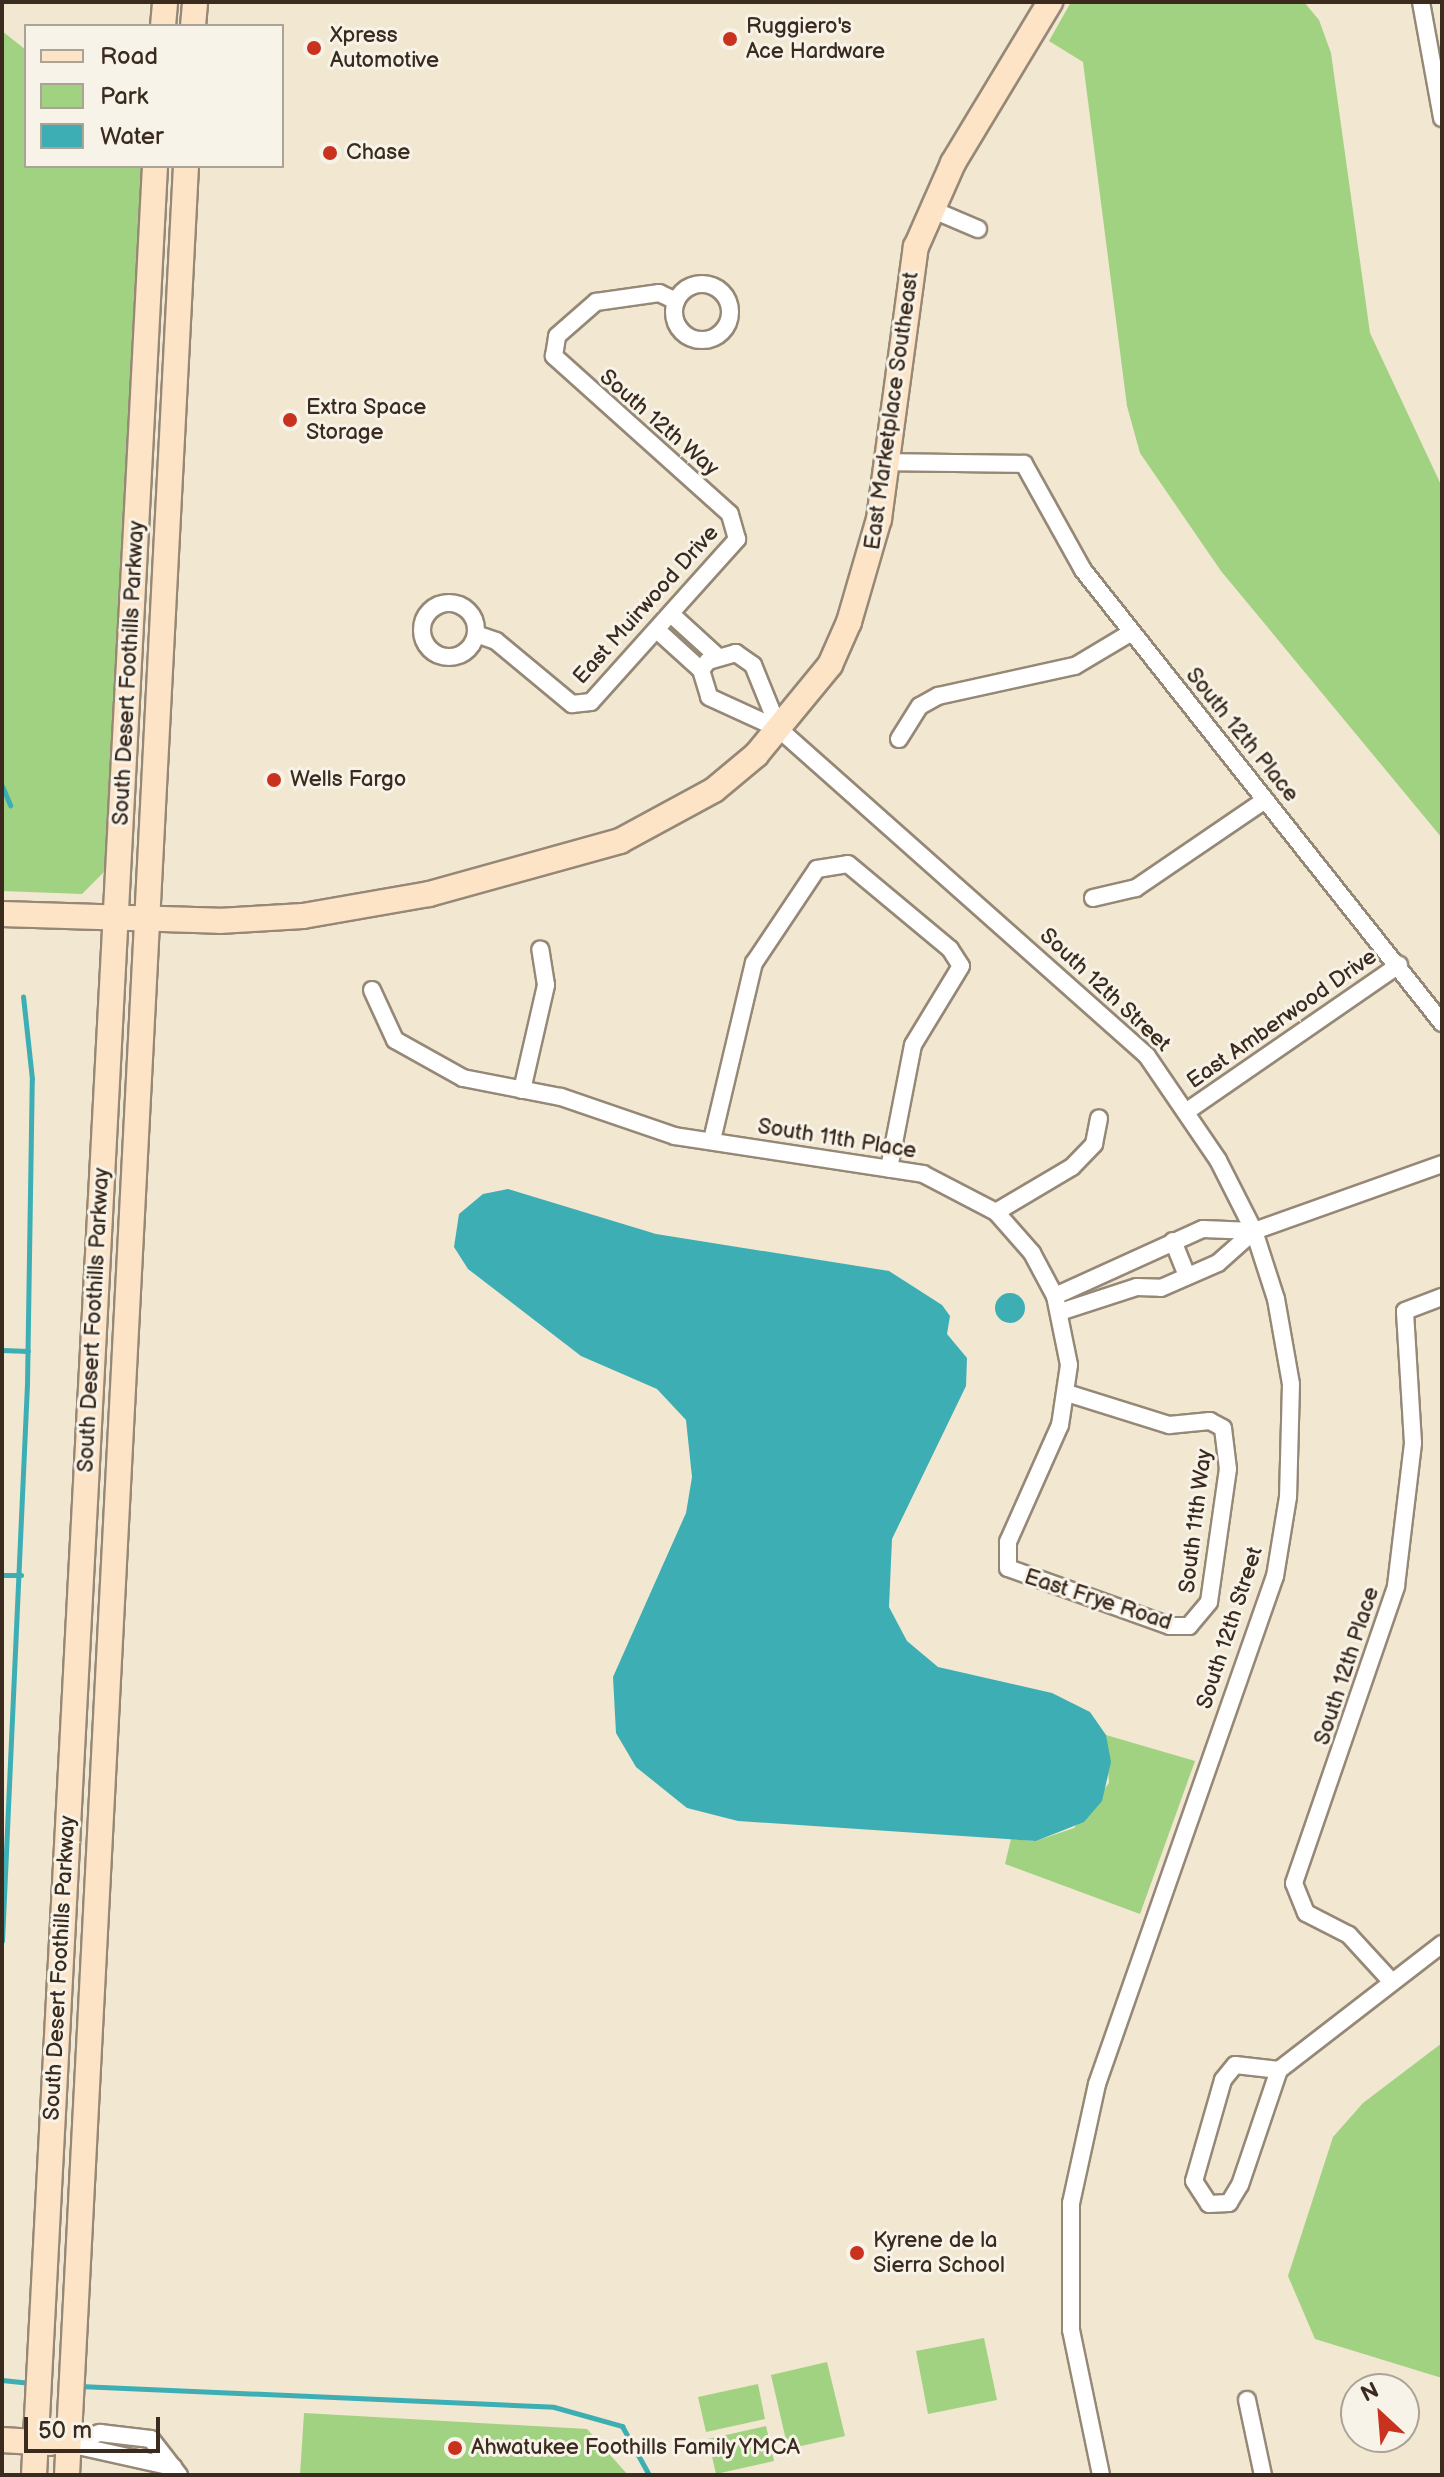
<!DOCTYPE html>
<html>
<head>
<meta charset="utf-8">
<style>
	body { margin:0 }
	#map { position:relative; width:1444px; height:2477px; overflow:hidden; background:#f2e7d0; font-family:"Balsamiq Sans",sans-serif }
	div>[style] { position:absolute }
	.green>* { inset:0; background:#a0d281 }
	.water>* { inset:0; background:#3caeb4 }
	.round { border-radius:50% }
	.stream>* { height:5px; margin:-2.5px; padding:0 2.5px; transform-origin:2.5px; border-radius:2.5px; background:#3caeb4 }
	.roads { filter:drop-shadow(2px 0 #968877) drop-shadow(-2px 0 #968877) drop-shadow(0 2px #968877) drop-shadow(0 -2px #968877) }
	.street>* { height:16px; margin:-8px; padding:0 8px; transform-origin:8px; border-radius:8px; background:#fff }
	.street>.ring { margin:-8px; padding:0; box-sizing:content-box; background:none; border:16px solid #fff; border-radius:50% }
	.secondary>* { height:24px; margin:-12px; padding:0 12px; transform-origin:12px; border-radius:12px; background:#fee4c6 }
	.dots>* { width:22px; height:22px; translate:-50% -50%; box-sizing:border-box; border:4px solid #f7f3e8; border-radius:50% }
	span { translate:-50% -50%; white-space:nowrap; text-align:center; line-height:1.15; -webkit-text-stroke:6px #f7f3e8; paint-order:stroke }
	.poi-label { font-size:22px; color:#3b2a1e }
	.left { translate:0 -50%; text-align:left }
	.street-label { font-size:22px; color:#3b2a1e }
	.frame { position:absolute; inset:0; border:4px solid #3b2a1e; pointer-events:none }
	.legend { position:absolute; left:24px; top:24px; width:260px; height:144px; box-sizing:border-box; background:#f7f3e8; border:2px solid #aca397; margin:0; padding:10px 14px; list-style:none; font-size:24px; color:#3b2a1e }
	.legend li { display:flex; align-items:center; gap:16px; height:40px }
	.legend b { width:40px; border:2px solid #aca397 }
	.north { position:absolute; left:1340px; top:2373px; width:80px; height:80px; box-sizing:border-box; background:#f7f3e8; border:2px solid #aca397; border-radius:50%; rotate:334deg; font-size:22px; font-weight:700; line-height:32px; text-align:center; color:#3b2a1e }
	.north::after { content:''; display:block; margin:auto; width:28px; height:36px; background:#c8321e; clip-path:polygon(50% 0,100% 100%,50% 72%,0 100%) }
	.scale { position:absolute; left:24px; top:2417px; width:136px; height:36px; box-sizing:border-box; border:4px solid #3b2a1e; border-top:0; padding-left:10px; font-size:24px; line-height:28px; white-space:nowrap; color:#3b2a1e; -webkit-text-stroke:6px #f7f3e8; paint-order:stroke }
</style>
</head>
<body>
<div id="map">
	<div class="green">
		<div style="clip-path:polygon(1071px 2px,1304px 2px,1319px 20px,1331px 53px,1370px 333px,1442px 487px,1442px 838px,1221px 571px,1140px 453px,1127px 406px,1083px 62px,1049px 41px)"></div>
		<div style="clip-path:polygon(2px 31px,26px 50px,26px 166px,145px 166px,106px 870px,82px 894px,2px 891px)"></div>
		<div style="clip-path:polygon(1106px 1735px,1195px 1761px,1140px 1914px,1005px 1864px,1011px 1839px,1036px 1841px,1074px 1828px,1109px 1783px)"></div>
		<div style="clip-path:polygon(1442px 2043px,1442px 2378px,1315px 2339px,1288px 2276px,1333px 2137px,1363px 2103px)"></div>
		<div style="clip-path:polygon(984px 2338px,997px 2400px,928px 2414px,916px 2351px)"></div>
		<div style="clip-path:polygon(827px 2362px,845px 2436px,788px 2449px,771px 2375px)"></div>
		<div style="clip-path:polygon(758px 2384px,765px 2419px,706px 2432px,698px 2397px)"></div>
		<div style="clip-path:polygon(304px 2413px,587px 2429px,628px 2475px,300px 2475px)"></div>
		<div style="clip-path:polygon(766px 2426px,774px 2461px,716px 2474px,708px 2439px)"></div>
	</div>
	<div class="water">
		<div style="clip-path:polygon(508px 1189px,656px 1234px,889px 1271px,942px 1305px,950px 1316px,947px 1334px,967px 1358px,966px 1386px,892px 1539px,889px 1607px,907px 1641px,938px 1667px,1052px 1693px,1090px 1712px,1106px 1735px,1111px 1762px,1102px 1801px,1084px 1822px,1036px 1841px,738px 1821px,687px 1808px,636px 1767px,616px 1733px,613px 1677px,686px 1513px,692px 1477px,686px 1420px,657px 1389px,581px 1356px,468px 1269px,454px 1247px,459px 1214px,483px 1194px)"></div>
		<div class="round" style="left:995px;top:1293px;width:30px;height:30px"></div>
	</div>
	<div class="stream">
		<div style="left:2px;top:786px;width:21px;rotate:67deg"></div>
		<div style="left:2px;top:1350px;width:26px;rotate:2deg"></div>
		<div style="left:2px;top:1575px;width:19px"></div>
		<div style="left:2px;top:1941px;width:558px;rotate:-87.43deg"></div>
		<div style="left:27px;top:1384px;width:305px;rotate:-89.1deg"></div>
		<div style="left:32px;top:1079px;width:83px;rotate:-96.2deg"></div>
		<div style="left:2px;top:2380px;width:31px;rotate:6deg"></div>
		<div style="left:79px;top:2386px;width:475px;rotate:2.5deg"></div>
		<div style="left:554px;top:2407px;width:71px;rotate:15.6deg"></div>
		<div style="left:622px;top:2426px;width:56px;rotate:61.1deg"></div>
	</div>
	<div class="roads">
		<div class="street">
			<div style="left:1421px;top:2px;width:118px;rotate:79.7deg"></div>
			<div style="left:931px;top:209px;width:51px;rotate:23.1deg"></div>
			<div class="ring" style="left:674px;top:284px;width:40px;height:40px"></div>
			<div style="left:885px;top:462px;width:139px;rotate:0.8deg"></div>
			<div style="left:1024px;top:464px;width:121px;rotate:60.9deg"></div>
			<div style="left:1083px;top:570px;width:578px;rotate:51.6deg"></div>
			<div class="ring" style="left:422px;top:603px;width:38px;height:38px"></div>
			<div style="left:671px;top:614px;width:61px;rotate:42.3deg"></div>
			<div style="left:657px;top:630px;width:59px;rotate:42.3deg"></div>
			<div style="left:476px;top:634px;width:21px;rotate:19deg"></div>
			<div style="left:496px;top:641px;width:99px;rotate:39.7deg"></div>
			<div style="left:572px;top:704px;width:19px;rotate:-6deg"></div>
			<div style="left:591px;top:702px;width:219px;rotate:-48.1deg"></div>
			<div style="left:737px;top:539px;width:26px;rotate:-106deg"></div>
			<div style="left:730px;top:514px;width:237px;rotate:-138.1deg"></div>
			<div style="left:554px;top:356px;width:20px;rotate:-81deg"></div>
			<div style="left:557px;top:336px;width:52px;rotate:-41.1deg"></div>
			<div style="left:596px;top:302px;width:64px;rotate:-8.1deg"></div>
			<div style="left:659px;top:293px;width:19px;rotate:25deg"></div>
			<div style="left:779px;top:729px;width:69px;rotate:-112.1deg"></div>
			<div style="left:753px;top:665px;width:21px;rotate:-145deg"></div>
			<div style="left:736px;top:653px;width:29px;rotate:164deg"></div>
			<div style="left:708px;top:661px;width:11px;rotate:128deg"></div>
			<div style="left:701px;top:670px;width:28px;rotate:73deg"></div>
			<div style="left:709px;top:697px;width:77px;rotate:24.6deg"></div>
			<div style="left:779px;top:729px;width:492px;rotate:41.6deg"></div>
			<div style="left:1147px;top:1056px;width:126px;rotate:55.7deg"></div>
			<div style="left:1218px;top:1160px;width:80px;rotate:63.1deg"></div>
			<div style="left:1254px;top:1231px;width:71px;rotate:72.1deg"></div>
			<div style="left:1276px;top:1299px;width:86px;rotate:80deg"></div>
			<div style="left:1291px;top:1384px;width:113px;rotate:91.5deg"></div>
			<div style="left:1288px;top:1497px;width:80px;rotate:99.3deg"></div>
			<div style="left:1275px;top:1576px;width:538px;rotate:109.31deg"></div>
			<div style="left:1097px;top:2084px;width:122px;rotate:102.3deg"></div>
			<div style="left:1071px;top:2203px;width:127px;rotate:90deg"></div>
			<div style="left:1071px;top:2330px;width:148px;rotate:78.3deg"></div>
			<div style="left:899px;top:739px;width:39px;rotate:-58deg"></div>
			<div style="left:920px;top:706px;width:21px;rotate:-29deg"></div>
			<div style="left:938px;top:696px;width:140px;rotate:-12.4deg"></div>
			<div style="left:1075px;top:666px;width:66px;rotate:-30.8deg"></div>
			<div style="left:1093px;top:898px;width:44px;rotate:-13.1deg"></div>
			<div style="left:1136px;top:888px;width:156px;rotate:-34.3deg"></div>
			<div style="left:372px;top:990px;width:55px;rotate:65.3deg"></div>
			<div style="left:395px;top:1040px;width:78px;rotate:29.2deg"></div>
			<div style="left:463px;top:1078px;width:100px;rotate:11deg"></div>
			<div style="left:561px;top:1097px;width:120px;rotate:18.9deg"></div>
			<div style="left:675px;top:1136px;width:251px;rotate:8.7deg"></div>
			<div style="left:923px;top:1174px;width:82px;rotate:27.5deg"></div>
			<div style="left:996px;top:1212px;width:55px;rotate:48.7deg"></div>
			<div style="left:1032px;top:1253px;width:49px;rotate:61.9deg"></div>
			<div style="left:1055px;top:1296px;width:70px;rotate:78.5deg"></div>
			<div style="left:1069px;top:1365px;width:61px;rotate:98.5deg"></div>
			<div style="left:1060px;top:1425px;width:128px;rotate:114deg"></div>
			<div style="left:1008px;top:1542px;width:26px;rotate:90deg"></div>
			<div style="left:1008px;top:1568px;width:172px;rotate:19.7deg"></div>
			<div style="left:1170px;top:1626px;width:19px"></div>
			<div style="left:1189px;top:1626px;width:31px;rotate:-50deg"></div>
			<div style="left:1209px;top:1602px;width:134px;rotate:-81.9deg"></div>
			<div style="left:1228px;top:1469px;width:41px;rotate:-97deg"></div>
			<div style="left:1223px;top:1428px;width:15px;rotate:-152deg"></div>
			<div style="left:1210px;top:1421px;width:41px;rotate:174.4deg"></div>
			<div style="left:1169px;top:1425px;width:107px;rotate:-162.6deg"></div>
			<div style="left:522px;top:1090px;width:108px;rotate:-77.1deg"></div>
			<div style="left:546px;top:985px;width:36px;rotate:-99deg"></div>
			<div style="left:1190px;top:1109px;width:254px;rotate:-34.6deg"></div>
			<div style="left:712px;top:1140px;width:182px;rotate:-76.7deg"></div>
			<div style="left:754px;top:963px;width:113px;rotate:-56.2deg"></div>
			<div style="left:817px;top:869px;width:31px;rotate:-9deg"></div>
			<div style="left:848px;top:864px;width:133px;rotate:39.8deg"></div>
			<div style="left:950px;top:949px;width:20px;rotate:57deg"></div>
			<div style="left:961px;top:966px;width:92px;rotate:121.3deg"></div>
			<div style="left:913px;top:1045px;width:126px;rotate:101deg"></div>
			<div style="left:996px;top:1212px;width:88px;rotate:-30.6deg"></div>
			<div style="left:1072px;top:1167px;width:32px;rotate:-46deg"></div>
			<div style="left:1094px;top:1144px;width:26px;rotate:-79deg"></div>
			<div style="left:1173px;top:1241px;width:38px;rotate:68deg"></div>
			<div style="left:1055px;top:1296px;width:162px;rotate:-24.4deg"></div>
			<div style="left:1203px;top:1229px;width:51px;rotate:2.2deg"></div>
			<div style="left:1060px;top:1312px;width:81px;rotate:-18deg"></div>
			<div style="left:1137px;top:1287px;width:24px;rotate:2deg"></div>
			<div style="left:1161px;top:1288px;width:62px;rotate:-23.7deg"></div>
			<div style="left:1218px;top:1263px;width:48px;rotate:-41.6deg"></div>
			<div style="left:1254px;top:1231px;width:200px;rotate:-19.6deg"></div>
			<div style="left:1392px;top:1982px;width:64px;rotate:-132.5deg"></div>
			<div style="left:1349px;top:1935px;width:48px;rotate:-152.9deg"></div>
			<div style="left:1306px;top:1913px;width:32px;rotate:-112deg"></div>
			<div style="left:1294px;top:1883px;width:314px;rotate:-71deg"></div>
			<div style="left:1396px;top:1586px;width:144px;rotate:-83.2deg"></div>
			<div style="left:1413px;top:1443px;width:132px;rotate:-93.5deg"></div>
			<div style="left:1405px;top:1311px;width:40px;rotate:-21deg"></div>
			<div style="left:1279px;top:2070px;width:44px;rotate:-173.5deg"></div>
			<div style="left:1235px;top:2065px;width:19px;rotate:129deg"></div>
			<div style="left:1223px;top:2080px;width:105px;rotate:106deg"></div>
			<div style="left:1194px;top:2181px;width:27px;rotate:57deg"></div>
			<div style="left:1209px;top:2204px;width:20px;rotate:-3deg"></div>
			<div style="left:1229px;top:2203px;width:21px;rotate:-59deg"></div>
			<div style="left:1240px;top:2185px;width:121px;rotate:-71.3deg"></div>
			<div style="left:1279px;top:2070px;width:206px;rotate:-37.7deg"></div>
			<div style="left:1247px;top:2400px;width:77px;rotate:78deg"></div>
			<div style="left:69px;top:2444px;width:33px;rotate:-20deg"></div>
			<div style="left:100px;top:2433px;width:51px;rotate:6.7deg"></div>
			<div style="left:151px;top:2439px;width:46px;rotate:52.1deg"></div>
			<div style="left:69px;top:2444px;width:107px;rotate:12.5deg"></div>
		</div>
		<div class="secondary">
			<div style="left:163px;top:26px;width:24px;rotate:-85deg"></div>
			<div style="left:193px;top:26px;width:24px;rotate:-85deg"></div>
			<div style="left:2px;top:914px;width:217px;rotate:1.8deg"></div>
			<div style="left:219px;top:921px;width:84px;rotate:-3.4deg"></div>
			<div style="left:303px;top:916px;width:128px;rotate:-9.9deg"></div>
			<div style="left:429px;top:894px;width:198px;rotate:-15.5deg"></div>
			<div style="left:620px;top:841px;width:107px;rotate:-28.5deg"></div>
			<div style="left:714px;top:790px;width:55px;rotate:-39.8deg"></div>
			<div style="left:756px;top:755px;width:117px;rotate:-50.6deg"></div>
			<div style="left:830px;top:665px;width:47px;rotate:-66.2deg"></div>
			<div style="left:849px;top:622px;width:107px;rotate:-73.8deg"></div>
			<div style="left:879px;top:519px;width:275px;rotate:-82.3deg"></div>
			<div style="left:916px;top:247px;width:92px;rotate:-66.2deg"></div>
			<div style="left:953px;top:163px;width:188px;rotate:-58.9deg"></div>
			<div style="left:2px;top:2440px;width:49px;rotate:3.5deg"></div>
			<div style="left:34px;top:2475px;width:2312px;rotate:-87deg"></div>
			<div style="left:67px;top:2475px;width:2312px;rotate:-87.05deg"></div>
		</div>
	</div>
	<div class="dots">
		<div style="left:730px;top:39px;background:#c8321e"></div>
		<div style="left:314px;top:48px;background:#c8321e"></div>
		<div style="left:330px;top:153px;background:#c8321e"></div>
		<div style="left:290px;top:420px;background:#c8321e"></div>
		<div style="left:274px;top:780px;background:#c8321e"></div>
		<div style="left:857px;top:2253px;background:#c8321e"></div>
		<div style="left:455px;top:2448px;background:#c8321e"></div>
	</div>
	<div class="poi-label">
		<span class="left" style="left:746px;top:39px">Ruggiero's<br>Ace Hardware</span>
		<span class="left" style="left:330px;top:48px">Xpress<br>Automotive</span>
		<span class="left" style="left:346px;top:153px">Chase</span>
		<span class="left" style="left:306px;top:420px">Extra Space<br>Storage</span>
		<span class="left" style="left:290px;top:780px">Wells Fargo</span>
		<span class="left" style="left:873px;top:2253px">Kyrene de la<br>Sierra School</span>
		<span class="left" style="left:471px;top:2448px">Ahwatukee Foothills Family YMCA</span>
	</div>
	<div class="street-label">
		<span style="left:892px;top:411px;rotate:-82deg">East Marketplace Southeast</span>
		<span style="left:659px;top:423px;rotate:41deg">South 12th Way</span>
		<span style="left:646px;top:605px;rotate:-48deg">East Muirwood Drive</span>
		<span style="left:129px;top:673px;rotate:-87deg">South Desert Foothills Parkway</span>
		<span style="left:1242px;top:735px;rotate:51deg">South 12th Place</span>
		<span style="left:1105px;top:990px;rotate:43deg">South 12th Street</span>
		<span style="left:1282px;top:1019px;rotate:-35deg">East Amberwood Drive</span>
		<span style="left:837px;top:1139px;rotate:9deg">South 11th Place</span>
		<span style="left:94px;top:1320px;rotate:-87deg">South Desert Foothills Parkway</span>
		<span style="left:1196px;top:1521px;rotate:-83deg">South 11th Way</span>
		<span style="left:1098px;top:1600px;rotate:18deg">East Frye Road</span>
		<span style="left:1230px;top:1628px;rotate:-72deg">South 12th Street</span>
		<span style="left:1347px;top:1666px;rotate:-72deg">South 12th Place</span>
		<span style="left:60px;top:1968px;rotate:-87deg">South Desert Foothills Parkway</span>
	</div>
	<div class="frame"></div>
	<ul class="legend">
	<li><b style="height:10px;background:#fee4c6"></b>Road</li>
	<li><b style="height:22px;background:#a0d281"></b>Park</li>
	<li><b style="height:22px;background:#3caeb4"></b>Water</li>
	</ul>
	<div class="north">N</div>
	<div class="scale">50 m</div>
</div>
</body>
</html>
